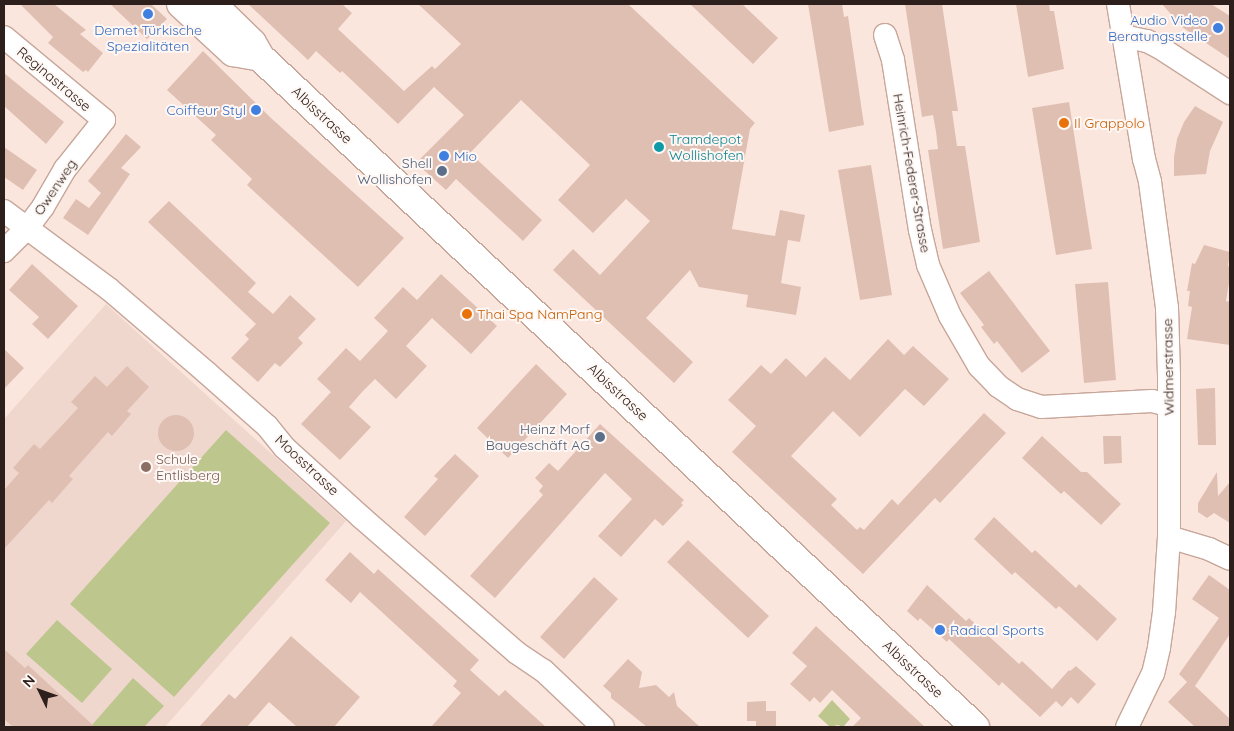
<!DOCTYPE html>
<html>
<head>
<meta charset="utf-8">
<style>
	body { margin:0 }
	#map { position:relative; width:1234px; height:731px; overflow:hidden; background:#fbe6de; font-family:Quicksand,sans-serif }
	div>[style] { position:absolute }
	.education>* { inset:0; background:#f0d7ce }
	.green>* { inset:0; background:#bdc68d }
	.building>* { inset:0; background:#e0bfb3 }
	.round { border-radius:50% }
	.roads { filter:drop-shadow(1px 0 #c7a69a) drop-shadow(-1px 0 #c7a69a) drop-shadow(0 1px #c7a69a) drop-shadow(0 -1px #c7a69a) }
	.minor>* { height:22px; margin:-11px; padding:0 11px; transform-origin:11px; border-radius:11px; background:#fff }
	.secondary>* { height:28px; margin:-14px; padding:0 14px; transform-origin:14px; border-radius:14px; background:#fff }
	.dots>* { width:14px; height:14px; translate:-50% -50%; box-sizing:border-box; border:2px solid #fef7f4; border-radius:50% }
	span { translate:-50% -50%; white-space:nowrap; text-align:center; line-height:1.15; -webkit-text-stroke:4px #fef7f4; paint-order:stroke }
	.shop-label { font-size:14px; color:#366cbe }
	.right { translate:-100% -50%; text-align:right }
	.left { translate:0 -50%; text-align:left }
	.street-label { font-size:14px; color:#2d201c }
	.food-label { font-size:14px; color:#c56008 }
	.culture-label { font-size:14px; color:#0d838f }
	.service-label { font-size:14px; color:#4e5e75 }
	.education-label { font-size:14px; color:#785e54 }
	.frame { position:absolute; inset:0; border:5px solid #2d201c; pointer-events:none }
	.north { position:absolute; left:15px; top:666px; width:50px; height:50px; -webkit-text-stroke:4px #fef7f4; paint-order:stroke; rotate:312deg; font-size:14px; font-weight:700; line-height:20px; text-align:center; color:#2d201c }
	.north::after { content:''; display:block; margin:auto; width:18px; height:22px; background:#2d201c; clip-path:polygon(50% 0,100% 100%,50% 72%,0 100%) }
</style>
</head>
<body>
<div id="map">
	<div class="education">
		<div style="clip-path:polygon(106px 304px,346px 521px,165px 727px,4px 727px,4px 419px)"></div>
	</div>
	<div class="green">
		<div style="clip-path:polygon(226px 430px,330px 523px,174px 697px,70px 604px)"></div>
		<div style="clip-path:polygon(57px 620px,112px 669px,82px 703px,26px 654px)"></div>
		<div style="clip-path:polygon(133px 678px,164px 706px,144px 727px,94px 727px,92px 725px)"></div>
		<div style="clip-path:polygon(832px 700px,850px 719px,843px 727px,838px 725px,830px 727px,818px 716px)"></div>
	</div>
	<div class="building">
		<div style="clip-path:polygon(20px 4px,54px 4px,86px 30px,80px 34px,103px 53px,88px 72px,86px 70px,83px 72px,48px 43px,53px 37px)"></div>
		<div style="clip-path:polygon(110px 4px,151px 4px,167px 19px,147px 39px)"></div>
		<div style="clip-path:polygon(248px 4px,342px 4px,352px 13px,338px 29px,404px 91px,432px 66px,435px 69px,461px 44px,418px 4px,628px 4px,755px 123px,750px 129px,732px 229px,775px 236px,780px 210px,805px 215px,800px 242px,788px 240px,781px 283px,801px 287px,796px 315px,746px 307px,748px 295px,699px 287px,690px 270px,646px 318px,693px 362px,674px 383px,553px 270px,573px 249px,600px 275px,650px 221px,626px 199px,593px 233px,558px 200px,590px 165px,521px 100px,470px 153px,542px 220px,523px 241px,456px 179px,446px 190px,416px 163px,464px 115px,434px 87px,398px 124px,342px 71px,340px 73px,316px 51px,308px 60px)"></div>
		<div style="clip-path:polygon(690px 4px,742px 4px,778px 38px,753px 64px)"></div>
		<div style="clip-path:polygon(808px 4px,842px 4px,844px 17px,848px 16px,864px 125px,829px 132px)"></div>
		<div style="clip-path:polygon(905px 4px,942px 4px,958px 111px,952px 111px,957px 146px,965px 146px,980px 242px,943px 249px,928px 150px,938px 149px,936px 132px,933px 115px,922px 117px)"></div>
		<div style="clip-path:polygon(1016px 4px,1049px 4px,1050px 11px,1054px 11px,1064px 69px,1028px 77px)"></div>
		<div style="clip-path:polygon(1162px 4px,1211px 4px,1230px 16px,1230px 59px,1182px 27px)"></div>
		<div style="clip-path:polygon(203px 51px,271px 118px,404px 238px,358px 287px,247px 185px,252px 179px,211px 140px,216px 135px,167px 90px)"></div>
		<div style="clip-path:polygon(4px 73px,64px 122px,46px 144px,4px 106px)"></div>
		<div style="clip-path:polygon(1069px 102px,1092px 249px,1056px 255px,1032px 108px)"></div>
		<div style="clip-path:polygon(1195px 106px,1223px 122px,1210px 151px,1206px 174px,1174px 176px,1174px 157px,1177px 139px,1184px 122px)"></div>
		<div style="clip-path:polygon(126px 134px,141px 147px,121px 168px,130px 174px,88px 235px,63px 218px,76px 199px,89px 208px,101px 193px,88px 181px)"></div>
		<div style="clip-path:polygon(4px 147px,37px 170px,23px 190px,4px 177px)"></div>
		<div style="clip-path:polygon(871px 165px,892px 295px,860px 300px,838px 170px)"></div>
		<div style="clip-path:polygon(169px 201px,256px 283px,248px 292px,273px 314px,290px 295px,316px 319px,298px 338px,303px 343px,280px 367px,275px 363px,258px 382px,231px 358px,249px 339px,245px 335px,256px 324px,148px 222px)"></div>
		<div style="clip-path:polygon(1204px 245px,1230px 252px,1228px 266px,1230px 267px,1230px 277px,1226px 301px,1230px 302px,1230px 345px,1187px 339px,1192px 307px,1188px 306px,1190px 291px,1187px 291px,1192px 263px,1195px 264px)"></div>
		<div style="clip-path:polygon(32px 264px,78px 306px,48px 339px,32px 324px,39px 317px,9px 290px)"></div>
		<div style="clip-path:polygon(989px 271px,1050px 351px,1022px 373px,997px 341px,994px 344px,981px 327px,984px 325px,960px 293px)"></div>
		<div style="clip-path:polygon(441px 274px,497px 326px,471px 354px,432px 318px,406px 346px,427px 366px,396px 399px,375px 379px,362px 392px,349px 407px,371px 427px,340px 460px,301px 424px,331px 392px,317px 379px,346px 348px,360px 361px,388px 331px,374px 318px,403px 287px,417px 300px)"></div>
		<div style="clip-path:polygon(1108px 282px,1116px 380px,1084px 383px,1075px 284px)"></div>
		<div style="clip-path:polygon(888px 339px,904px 355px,913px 346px,949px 379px,924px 406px,905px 389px,860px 437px,833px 411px,791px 456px,837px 499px,831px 505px,857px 530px,860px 527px,864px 530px,892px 499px,898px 505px,984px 413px,1006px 433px,940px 503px,935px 498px,863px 574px,732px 452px,756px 426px,728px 400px,761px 365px,771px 374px,786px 358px,806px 377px,825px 357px,850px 380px)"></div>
		<div style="clip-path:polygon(4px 349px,24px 368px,4px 389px)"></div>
		<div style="clip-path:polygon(536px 364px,567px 394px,508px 458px,477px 428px)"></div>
		<div style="clip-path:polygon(127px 366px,149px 387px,127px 411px,131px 414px,112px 436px,108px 432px,69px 476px,73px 479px,52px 503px,49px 500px,4px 549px,4px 490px,19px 473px,13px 468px,34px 444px,40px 449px,78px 408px,71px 402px,95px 376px,107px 387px)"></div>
		<div style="clip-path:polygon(1215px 388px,1216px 445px,1198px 445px,1196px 389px)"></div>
		<div class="round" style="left:158px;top:415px;width:36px;height:36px"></div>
		<div style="clip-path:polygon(600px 424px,684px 500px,681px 503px,683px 505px,663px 526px,655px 519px,621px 557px,598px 536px,632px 499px,605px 473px,495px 598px,470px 576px,543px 495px,539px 491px,543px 486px,535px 478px,549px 463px,558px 471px)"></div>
		<div style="clip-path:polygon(1042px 436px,1081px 472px,1087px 472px,1121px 504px,1101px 525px,1064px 491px,1061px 494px,1022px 458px)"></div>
		<div style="clip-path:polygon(1103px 436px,1121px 436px,1122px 463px,1104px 464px)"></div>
		<div style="clip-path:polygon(455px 454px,479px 476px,425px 536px,404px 517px,438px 479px,434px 476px)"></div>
		<div style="clip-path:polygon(1217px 472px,1218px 496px,1230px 482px,1230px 523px,1214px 513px,1207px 518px,1198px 512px,1198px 503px)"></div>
		<div style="clip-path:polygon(994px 517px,1032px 553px,1035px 550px,1076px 588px,1079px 584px,1117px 619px,1097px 641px,1059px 606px,1056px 609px,1015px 572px,1012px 575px,974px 539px)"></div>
		<div style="clip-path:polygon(688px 540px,769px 616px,748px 638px,667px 562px)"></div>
		<div style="clip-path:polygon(350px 552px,374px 574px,378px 569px,479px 660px,470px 670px,499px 696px,505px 690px,546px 727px,431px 727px,461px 693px,453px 686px,457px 681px,360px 592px,351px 603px,325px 580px)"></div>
		<div style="clip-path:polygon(1209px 575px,1230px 590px,1230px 634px,1195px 686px,1230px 719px,1230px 727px,1195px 727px,1168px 702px,1187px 682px,1179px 674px,1219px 618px,1192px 599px)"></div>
		<div style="clip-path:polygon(594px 577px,618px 599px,564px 659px,540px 637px)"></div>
		<div style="clip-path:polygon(927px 585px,966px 621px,969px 618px,1019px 664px,1022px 661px,1052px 689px,1069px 670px,1070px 671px,1076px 666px,1096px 684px,1078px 704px,1071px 697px,1062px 707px,1056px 701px,1040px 717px,1002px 682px,999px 686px,949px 639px,947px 642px,920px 618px,918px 621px,907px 611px)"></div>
		<div style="clip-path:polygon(816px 626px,871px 677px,925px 727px,852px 727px,861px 718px,832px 690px,820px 703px,814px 697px,810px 702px,790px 684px,807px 666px,792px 653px)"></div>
		<div style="clip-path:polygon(291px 636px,360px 697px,334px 727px,297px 727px,269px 702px,247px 727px,199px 727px,229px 694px,235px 699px)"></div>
		<div style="clip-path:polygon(4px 649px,25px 668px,28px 665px,95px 727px,13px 727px,4px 719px)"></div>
		<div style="clip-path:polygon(628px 659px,642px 672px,639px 688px,656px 685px,669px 697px,674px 692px,677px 706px,700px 727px,647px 727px,611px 698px,611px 693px,603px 686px)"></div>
		<div style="clip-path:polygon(766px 701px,766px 711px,776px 711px,776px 727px,756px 727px,756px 721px,747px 721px,747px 702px)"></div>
	</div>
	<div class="roads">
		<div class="minor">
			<div style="left:1118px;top:4px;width:157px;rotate:80.5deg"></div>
			<div style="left:1144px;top:159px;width:24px;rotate:75deg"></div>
			<div style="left:1150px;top:182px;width:127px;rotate:82.3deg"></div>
			<div style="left:1167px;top:308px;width:68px;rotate:88.3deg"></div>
			<div style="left:1169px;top:376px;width:161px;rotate:90deg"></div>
			<div style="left:1169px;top:537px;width:75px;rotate:93.8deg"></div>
			<div style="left:1164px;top:612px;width:36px;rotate:98deg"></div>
			<div style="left:1159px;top:648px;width:26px;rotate:103deg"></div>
			<div style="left:1153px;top:673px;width:60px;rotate:115.7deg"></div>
			<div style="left:885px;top:35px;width:26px;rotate:72deg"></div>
			<div style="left:893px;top:60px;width:172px;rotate:81deg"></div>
			<div style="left:920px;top:230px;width:36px;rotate:77deg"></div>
			<div style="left:928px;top:265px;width:56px;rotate:66.7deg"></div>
			<div style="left:950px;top:316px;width:58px;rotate:59.9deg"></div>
			<div style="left:979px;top:366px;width:28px;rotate:46deg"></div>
			<div style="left:998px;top:386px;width:23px;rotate:34deg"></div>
			<div style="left:1017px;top:399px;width:25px;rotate:18deg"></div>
			<div style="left:1041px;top:407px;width:111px;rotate:-3.1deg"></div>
			<div style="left:1152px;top:401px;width:16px;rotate:14deg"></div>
			<div style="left:1123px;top:36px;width:25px;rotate:12deg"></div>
			<div style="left:1147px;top:41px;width:13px;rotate:27deg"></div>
			<div style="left:1159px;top:47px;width:85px;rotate:32.9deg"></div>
			<div style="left:4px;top:37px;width:130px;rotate:39.7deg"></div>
			<div style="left:104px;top:120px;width:63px;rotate:128.5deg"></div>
			<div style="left:65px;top:169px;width:44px;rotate:120.1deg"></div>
			<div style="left:43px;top:207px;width:26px;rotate:127deg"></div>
			<div style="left:27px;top:228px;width:33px;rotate:135deg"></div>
			<div style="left:4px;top:211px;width:131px;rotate:36.6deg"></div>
			<div style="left:109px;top:289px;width:129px;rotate:40.6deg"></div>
			<div style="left:207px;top:373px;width:80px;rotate:41.5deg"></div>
			<div style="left:267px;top:426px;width:28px;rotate:51deg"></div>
			<div style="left:285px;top:448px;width:103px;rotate:42.2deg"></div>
			<div style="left:361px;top:517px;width:207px;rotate:41.1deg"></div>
			<div style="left:517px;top:653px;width:32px;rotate:34deg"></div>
			<div style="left:544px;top:671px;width:81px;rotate:43.5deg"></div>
			<div style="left:1169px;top:537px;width:42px;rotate:16.7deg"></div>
			<div style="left:1209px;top:549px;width:23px;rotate:25deg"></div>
		</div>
		<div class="secondary">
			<div style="left:181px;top:4px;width:71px;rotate:42.7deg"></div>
			<div style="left:233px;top:52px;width:27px;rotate:10deg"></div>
			<div style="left:212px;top:4px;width:56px;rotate:44.3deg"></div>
			<div style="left:252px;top:43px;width:16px;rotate:60deg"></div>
			<div style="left:260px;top:57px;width:980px;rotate:43.14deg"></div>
		</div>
	</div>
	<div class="dots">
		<div style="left:148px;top:14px;background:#3f7fe0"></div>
		<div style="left:1218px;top:28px;background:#3f7fe0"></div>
		<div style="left:256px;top:110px;background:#3f7fe0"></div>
		<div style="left:1064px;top:123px;background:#e8710a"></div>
		<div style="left:659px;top:147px;background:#0f9aa8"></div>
		<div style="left:444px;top:156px;background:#3f7fe0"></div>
		<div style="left:442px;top:171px;background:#5c6f8a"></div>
		<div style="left:467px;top:314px;background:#e8710a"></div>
		<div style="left:600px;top:437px;background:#5c6f8a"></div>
		<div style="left:146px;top:467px;background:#8d6e63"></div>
		<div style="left:940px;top:630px;background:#3f7fe0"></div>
	</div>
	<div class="shop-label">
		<span class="right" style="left:1208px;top:28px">Audio Video<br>Beratungsstelle</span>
		<span style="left:148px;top:38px">Demet Türkische<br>Spezialitäten</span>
		<span class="right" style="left:246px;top:110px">Coiffeur Styl</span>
		<span class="left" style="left:454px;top:156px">Mio</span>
		<span class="left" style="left:950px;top:630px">Radical Sports</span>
	</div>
	<div class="street-label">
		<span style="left:54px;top:79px;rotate:40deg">Reginastrasse</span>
		<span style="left:322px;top:115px;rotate:43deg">Albisstrasse</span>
		<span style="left:912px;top:173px;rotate:80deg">Heinrich-Federer-Strasse</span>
		<span style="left:55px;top:187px;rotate:-56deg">Owenweg</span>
		<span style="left:1168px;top:367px;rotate:-91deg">Widmerstrasse</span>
		<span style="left:618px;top:392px;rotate:43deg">Albisstrasse</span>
		<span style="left:307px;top:465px;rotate:43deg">Moosstrasse</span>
		<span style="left:913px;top:669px;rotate:43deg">Albisstrasse</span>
	</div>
	<div class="food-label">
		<span class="left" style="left:1074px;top:123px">Il Grappolo</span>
		<span class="left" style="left:477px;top:314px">Thai Spa NamPang</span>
	</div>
	<div class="culture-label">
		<span class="left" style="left:669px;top:147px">Tramdepot<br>Wollishofen</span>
	</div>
	<div class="service-label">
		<span class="right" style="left:432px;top:171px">Shell<br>Wollishofen</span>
		<span class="right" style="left:590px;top:437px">Heinz Morf<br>Baugeschäft AG</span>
	</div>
	<div class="education-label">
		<span class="left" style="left:156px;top:467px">Schule<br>Entlisberg</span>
	</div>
	<div class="frame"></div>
	<div class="north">N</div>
</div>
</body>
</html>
